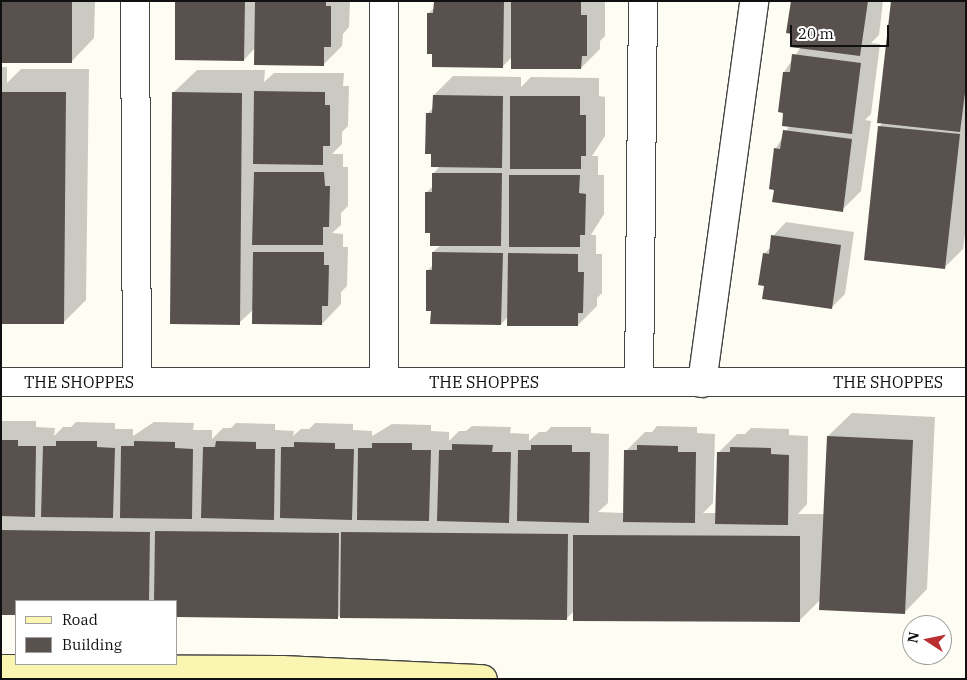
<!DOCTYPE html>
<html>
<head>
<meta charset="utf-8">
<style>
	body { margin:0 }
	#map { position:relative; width:967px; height:680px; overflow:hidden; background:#fefdf3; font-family:"IBM Plex Serif",serif }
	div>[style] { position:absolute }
	.shadow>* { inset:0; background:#0003 }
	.building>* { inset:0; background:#58514d }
	.roads { filter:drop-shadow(1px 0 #434343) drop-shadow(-1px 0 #434343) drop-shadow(0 1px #434343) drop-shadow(0 -1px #434343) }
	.street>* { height:28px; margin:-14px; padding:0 14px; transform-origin:14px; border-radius:14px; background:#fff }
	.secondary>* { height:28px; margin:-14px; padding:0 14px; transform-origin:14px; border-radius:14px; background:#fbf5b2 }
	span { translate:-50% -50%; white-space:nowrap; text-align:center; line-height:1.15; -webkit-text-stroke:5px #fff; paint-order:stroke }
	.street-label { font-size:16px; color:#101010 }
	.frame { position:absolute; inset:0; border:2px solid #101010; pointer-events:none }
	.legend { position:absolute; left:15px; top:600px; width:162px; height:65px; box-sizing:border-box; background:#fff; border:1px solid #9f9f9f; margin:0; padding:6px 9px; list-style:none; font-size:15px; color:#101010 }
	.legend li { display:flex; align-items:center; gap:10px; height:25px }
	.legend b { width:25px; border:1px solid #9f9f9f }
	.north { position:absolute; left:902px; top:615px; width:50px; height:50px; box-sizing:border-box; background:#fff; border:1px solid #9f9f9f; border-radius:50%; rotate:281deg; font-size:14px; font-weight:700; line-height:20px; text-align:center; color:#101010 }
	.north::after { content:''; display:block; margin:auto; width:18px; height:22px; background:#ba2e31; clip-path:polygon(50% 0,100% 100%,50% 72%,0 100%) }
	.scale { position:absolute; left:790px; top:25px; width:99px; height:22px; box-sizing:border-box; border:2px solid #101010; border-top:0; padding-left:6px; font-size:15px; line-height:18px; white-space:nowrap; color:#101010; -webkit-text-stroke:4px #fff; paint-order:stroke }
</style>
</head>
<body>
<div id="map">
	<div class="shadow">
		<div style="clip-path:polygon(1px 1px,95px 1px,94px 38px,71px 62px,3px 40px,1px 43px)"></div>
		<div style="clip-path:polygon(176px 1px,350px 1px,349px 27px,343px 34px,342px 46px,323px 65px,255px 48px,244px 60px)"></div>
		<div style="clip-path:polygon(435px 1px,605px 1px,605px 36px,600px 41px,600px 49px,581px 68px,512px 57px,503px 66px,429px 13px,435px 7px)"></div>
		<div style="clip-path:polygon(792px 1px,883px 1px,879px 35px,871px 43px,880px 44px,871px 114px,865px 120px,871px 121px,861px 191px,842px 210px,776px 148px,790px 125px,784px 72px,801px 47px,793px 33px)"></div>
		<div style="clip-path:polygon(966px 1px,966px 228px,963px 249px,944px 268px,880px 126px)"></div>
		<div style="clip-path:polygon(1px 67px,7px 67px,7px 83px,21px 69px,89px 69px,86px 300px,63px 323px,1px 322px)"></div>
		<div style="clip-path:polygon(197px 70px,265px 70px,264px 82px,274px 73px,344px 73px,343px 86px,349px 86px,348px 126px,342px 132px,342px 144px,332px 154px,343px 154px,343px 167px,348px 167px,348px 206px,341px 213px,341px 225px,332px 233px,343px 234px,343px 247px,348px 247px,347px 286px,341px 292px,341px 304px,322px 324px,254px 309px,239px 323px,173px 93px)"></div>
		<div style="clip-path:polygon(453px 76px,521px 77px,521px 87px,531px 77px,599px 78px,599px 96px,605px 97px,605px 136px,592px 156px,598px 156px,598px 175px,604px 175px,604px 214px,591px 235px,596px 235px,596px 254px,602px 254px,602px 293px,597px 298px,597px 306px,578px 325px,509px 316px,501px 324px,432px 310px,427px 271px,433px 265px,433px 252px,441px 245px,427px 192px,433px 186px,433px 174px,440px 166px,432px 153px,427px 114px,434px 107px,434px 95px)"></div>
		<div style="clip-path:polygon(786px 222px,854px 232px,845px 294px,832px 307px,764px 254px,771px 247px,773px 236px)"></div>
		<div style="clip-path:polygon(852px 413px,935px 417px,927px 589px,904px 613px,821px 599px,799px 621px,574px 611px,567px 618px,342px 614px,337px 618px,176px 601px,16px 601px,16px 614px,1px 614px,1px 421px,36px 421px,36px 427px,55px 428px,54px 436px,63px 427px,71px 427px,76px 422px,115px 423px,115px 429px,133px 429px,133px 436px,154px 422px,194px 423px,193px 430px,212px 430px,212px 439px,223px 428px,231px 428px,236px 423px,275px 424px,275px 430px,294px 431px,293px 436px,301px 429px,309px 429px,315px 423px,353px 424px,353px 430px,372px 431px,372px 436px,392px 424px,431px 425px,431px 431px,449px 432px,449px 441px,459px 431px,466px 431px,472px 426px,511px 427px,510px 433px,529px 434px,529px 441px,539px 432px,546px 432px,551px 427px,591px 427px,591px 433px,609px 434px,608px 503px,598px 512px,624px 513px,626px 451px,645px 432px,652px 432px,657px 426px,697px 427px,697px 433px,715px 434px,713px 503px,703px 513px,717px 513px,718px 453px,737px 434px,745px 434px,751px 428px,789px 429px,789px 435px,808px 436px,807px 504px,798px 514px,825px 514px,828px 436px)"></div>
	</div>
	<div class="building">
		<div style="clip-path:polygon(2px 1px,72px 1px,72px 63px,2px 63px)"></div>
		<div style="clip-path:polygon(175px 1px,245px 1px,244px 61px,175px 60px)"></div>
		<div style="clip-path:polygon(255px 1px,326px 1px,326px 6px,331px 6px,331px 47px,324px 47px,324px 66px,254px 65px)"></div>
		<div style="clip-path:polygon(434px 1px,504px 1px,503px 68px,432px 67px,432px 54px,427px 54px,427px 13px,433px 13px)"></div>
		<div style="clip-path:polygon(511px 1px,581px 1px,581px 15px,587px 15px,587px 56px,582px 56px,581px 69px,511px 69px)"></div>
		<div style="clip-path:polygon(791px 1px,868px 1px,860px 56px,790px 47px,792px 34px,786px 33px)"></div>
		<div style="clip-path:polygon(891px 1px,966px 1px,966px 85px,960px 132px,877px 123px)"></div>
		<div style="clip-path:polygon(792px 54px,861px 63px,852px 134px,782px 126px,783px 113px,778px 112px,783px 72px,790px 72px)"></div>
		<div style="clip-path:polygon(254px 91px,325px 92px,325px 105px,330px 105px,330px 146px,323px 146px,323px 165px,253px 164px)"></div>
		<div style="clip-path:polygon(1px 92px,66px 92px,64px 324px,1px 324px)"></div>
		<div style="clip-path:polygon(172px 92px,242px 93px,240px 325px,170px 324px)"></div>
		<div style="clip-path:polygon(433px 95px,503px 96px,502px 168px,431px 167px,431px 154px,425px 154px,426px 113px,432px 113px)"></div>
		<div style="clip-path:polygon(510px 96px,580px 96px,580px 115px,586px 115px,586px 156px,581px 156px,581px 169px,510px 169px)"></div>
		<div style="clip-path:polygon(878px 126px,960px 134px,945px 269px,864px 260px)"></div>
		<div style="clip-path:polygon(783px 130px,852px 139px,843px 212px,772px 202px,774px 190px,769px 189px,774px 148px,780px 149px)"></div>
		<div style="clip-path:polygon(254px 172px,324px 172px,325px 186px,330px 186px,329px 227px,323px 227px,323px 245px,252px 245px)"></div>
		<div style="clip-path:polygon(432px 173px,502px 173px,501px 246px,430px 246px,430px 233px,425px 233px,425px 192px,432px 192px)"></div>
		<div style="clip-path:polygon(509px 175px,580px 175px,579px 193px,586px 194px,585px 235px,580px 235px,580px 247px,509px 247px)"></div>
		<div style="clip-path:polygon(771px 235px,841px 245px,832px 309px,762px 299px,764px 286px,758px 285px,763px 253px,769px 254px)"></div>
		<div style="clip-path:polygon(253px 252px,324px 252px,324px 265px,329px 265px,328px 306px,322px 306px,322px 325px,252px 324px)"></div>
		<div style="clip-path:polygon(432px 252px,503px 253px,501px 325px,430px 324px,431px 311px,426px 311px,426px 270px,432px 270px)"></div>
		<div style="clip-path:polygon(508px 253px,578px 254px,578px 272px,584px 272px,583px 313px,578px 313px,578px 326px,507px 326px)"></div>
		<div style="clip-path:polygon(827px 436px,913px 440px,905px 614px,819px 610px)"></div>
		<div style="clip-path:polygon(1px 440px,18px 440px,18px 446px,36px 446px,35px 517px,1px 516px)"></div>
		<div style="clip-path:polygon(56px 441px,97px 441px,97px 447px,115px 448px,113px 518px,41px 517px,43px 446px,56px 446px)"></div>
		<div style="clip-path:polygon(134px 441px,175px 442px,175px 448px,193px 449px,192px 519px,120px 518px,121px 446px,134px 446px)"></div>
		<div style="clip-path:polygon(216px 441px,256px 442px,256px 449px,275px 449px,274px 520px,201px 518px,203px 447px,215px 447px)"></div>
		<div style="clip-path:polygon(294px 442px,335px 443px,335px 449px,354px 449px,352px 520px,280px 518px,281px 447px,294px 447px)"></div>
		<div style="clip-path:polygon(372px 443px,412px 443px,412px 450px,431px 450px,429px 521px,357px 520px,358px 448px,372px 448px)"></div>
		<div style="clip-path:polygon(452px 444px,493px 445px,492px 452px,511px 452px,509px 523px,437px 521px,439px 450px,452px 450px)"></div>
		<div style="clip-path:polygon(531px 445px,572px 445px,572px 452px,590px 452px,589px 523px,517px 521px,518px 450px,531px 450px)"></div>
		<div style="clip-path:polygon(637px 445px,678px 446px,678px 452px,696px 452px,695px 523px,623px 522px,624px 450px,637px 450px)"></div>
		<div style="clip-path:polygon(730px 447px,771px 448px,771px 454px,789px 455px,788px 525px,715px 524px,717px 452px,730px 452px)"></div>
		<div style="clip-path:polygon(1px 530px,150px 532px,149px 601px,16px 601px,16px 615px,1px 615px)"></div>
		<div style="clip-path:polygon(155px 531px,339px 533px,338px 619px,176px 617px,176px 601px,154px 601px)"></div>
		<div style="clip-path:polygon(341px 532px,568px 534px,567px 620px,340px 618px)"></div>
		<div style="clip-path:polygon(573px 535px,800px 536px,800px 622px,573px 621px)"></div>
	</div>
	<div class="roads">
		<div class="street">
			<div style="left:135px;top:1px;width:381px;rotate:89.7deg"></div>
			<div style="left:384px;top:1px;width:381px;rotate:90deg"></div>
			<div style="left:1px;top:382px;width:965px"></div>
			<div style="left:639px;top:382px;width:381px;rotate:-89.4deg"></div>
			<div style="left:702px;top:383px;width:386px;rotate:-82.2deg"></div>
		</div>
		<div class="secondary">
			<div style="left:1px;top:669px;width:281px;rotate:0.2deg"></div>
			<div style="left:282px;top:670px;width:201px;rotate:2.6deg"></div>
		</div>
	</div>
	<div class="street-label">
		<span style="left:79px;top:382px">THE SHOPPES</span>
		<span style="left:484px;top:382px">THE SHOPPES</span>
		<span style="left:888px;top:382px">THE SHOPPES</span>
	</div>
	<div class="frame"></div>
	<ul class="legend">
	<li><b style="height:6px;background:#fbf5b2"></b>Road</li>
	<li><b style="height:14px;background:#58514d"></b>Building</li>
	</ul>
	<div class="north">N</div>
	<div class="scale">20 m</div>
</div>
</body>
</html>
